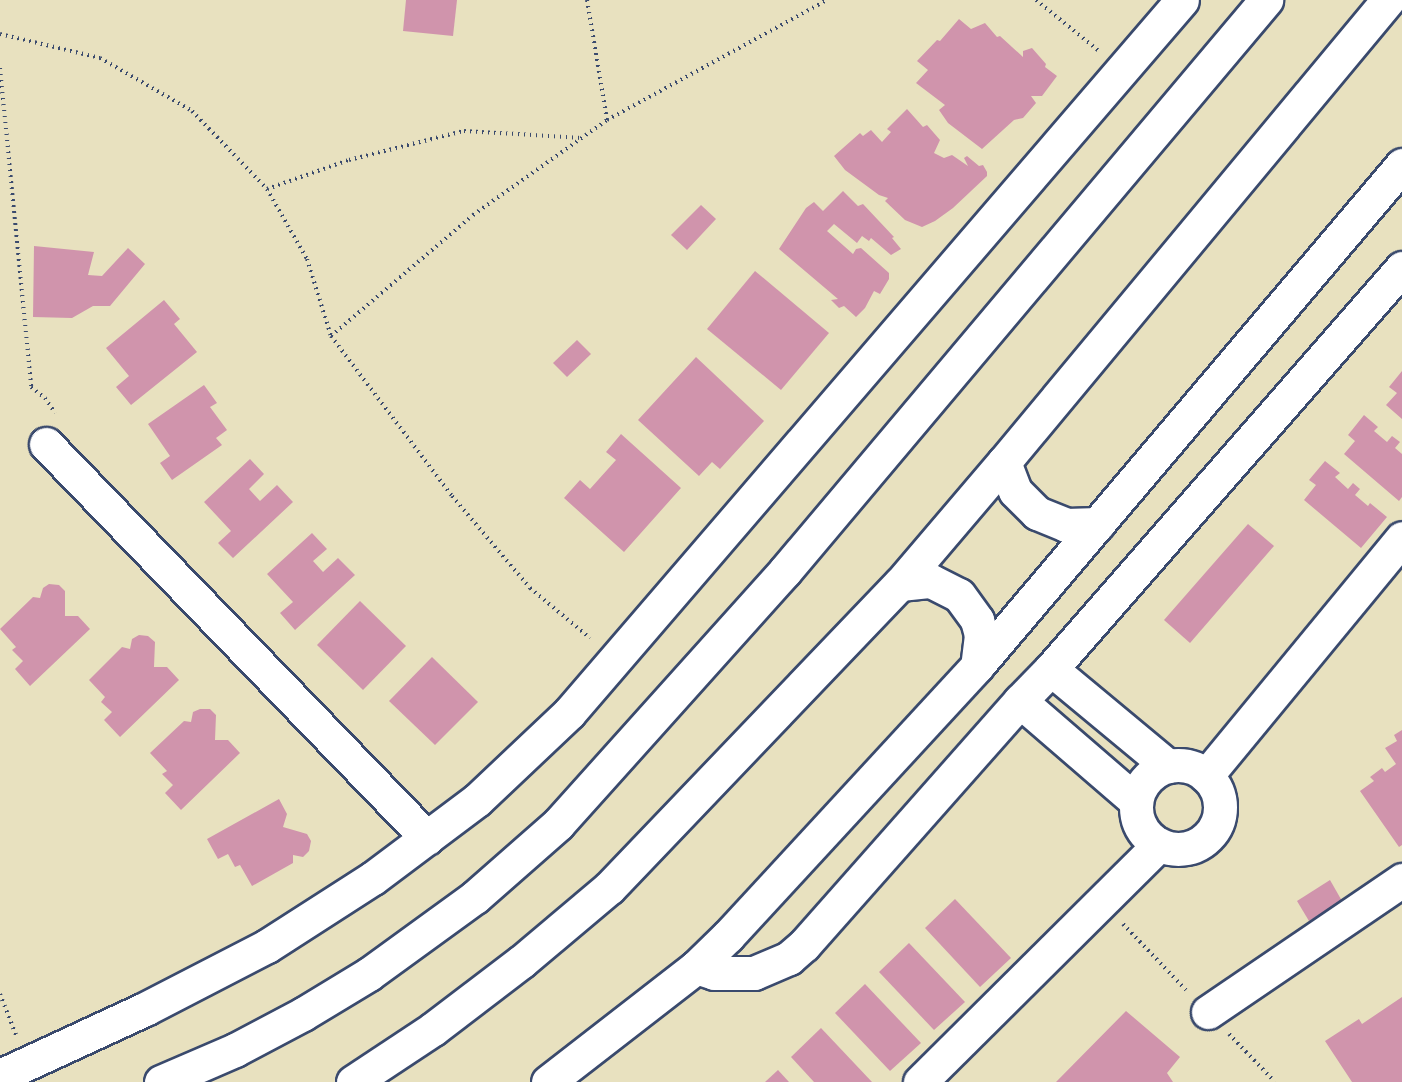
<!DOCTYPE html>
<html>
<head>
<meta charset="utf-8">
<style>
	body { margin:0 }
	#map { position:relative; width:1402px; height:1082px; overflow:hidden; background:#e8e1bf; font-family:Sriracha,sans-serif }
	div>[style] { position:absolute }
	.building>* { inset:0; background:#d094ac }
	.path>* { height:4px; margin-top:-2px; transform-origin:0; background:repeating-linear-gradient(90deg,#3a4a6d 0 1.5px,transparent 0 6px) }
	.roads { filter:drop-shadow(2px 0 #3a4a6d) drop-shadow(-2px 0 #3a4a6d) drop-shadow(0 2px #3a4a6d) drop-shadow(0 -2px #3a4a6d) }
	.minor>* { height:33px; margin:-16.5px; padding:0 16.5px; transform-origin:16.5px; border-radius:16.5px; background:#fff }
	.minor>.ring { margin:-16.5px; padding:0; box-sizing:content-box; background:none; border:33px solid #fff; border-radius:50% }
	span { translate:-50% -50%; white-space:nowrap; text-align:center; line-height:1.15; -webkit-text-stroke:4.5px #fcf5e5; paint-order:stroke }
</style>
</head>
<body>
<div id="map">
	<div class="building">
		<div style="clip-path:polygon(406px 0,457px 0,453px 36px,403px 31px)"></div>
		<div style="clip-path:polygon(959px 19px,971px 29px,985px 23px,997px 37px,1000px 36px,1023px 57px,1023px 51px,1032px 48px,1046px 64px,1045px 67px,1057px 76px,1042px 96px,1031px 96px,1036px 103px,1023px 118px,1014px 120px,982px 149px,948px 123px,939px 110px,945px 105px,916px 83px,928px 70px,917px 61px,937px 40px,940px 41px)"></div>
		<div style="clip-path:polygon(907px 109px,923px 127px,927px 125px,940px 140px,934px 153px,944px 158px,952px 155px,968px 166px,964px 158px,967px 156px,979px 166px,983px 165px,987px 172px,987px 176px,953px 208px,935px 221px,922px 227px,905px 220px,885px 201px,888px 198px,879px 195px,845px 170px,834px 156px,860px 133px,863px 136px,871px 130px,882px 142px,891px 132px,887px 129px)"></div>
		<div style="clip-path:polygon(843px 191px,858px 206px,863px 204px,894px 237px,892px 238px,901px 249px,891px 255px,871px 238px,869px 241px,862px 236px,857px 243px,834px 224px,827px 231px,853px 254px,856px 249px,861px 248px,889px 273px,889px 279px,880px 294px,874px 291px,865px 308px,856px 317px,844px 306px,839px 308px,831px 300px,838px 299px,779px 249px,806px 208px,814px 202px,823px 211px)"></div>
		<div style="clip-path:polygon(701px 205px,716px 219px,687px 250px,671px 235px)"></div>
		<div style="clip-path:polygon(34px 246px,94px 252px,88px 275px,102px 276px,128px 248px,145px 264px,110px 306px,93px 306px,72px 318px,33px 317px)"></div>
		<div style="clip-path:polygon(755px 271px,829px 333px,781px 390px,707px 329px)"></div>
		<div style="clip-path:polygon(164px 300px,180px 319px,174px 324px,197px 352px,131px 405px,116px 387px,129px 376px,106px 348px)"></div>
		<div style="clip-path:polygon(577px 340px,591px 354px,567px 377px,553px 363px)"></div>
		<div style="clip-path:polygon(696px 357px,764px 421px,720px 469px,712px 462px,699px 476px,638px 420px)"></div>
		<div style="clip-path:polygon(1402px 371px,1402px 419px,1386px 405px,1397px 393px,1389px 387px)"></div>
		<div style="clip-path:polygon(204px 385px,217px 403px,210px 407px,227px 430px,216px 438px,222px 445px,172px 480px,160px 463px,170px 456px,148px 424px)"></div>
		<div style="clip-path:polygon(1364px 415px,1378px 427px,1374px 431px,1387px 442px,1392px 436px,1400px 442px,1395px 448px,1402px 454px,1402px 497px,1399px 501px,1344px 454px,1355px 441px,1348px 435px)"></div>
		<div style="clip-path:polygon(621px 434px,681px 488px,624px 552px,564px 498px,580px 480px,590px 489px,616px 460px,606px 452px)"></div>
		<div style="clip-path:polygon(250px 459px,264px 474px,249px 489px,260px 501px,277px 485px,293px 502px,233px 558px,218px 543px,231px 531px,204px 502px)"></div>
		<div style="clip-path:polygon(1325px 461px,1340px 473px,1335px 477px,1348px 489px,1353px 483px,1360px 489px,1355px 495px,1368px 506px,1370px 503px,1387px 517px,1361px 548px,1304px 500px,1316px 485px,1309px 480px)"></div>
		<div style="clip-path:polygon(1248px 524px,1274px 546px,1190px 643px,1164px 620px)"></div>
		<div style="clip-path:polygon(312px 533px,327px 549px,313px 561px,323px 572px,338px 558px,355px 575px,295px 630px,280px 613px,293px 602px,267px 574px)"></div>
		<div style="clip-path:polygon(49px 584px,59px 585px,65px 591px,65px 616px,78px 616px,90px 629px,30px 686px,15px 669px,23px 661px,12px 650px,16px 647px,0 629px,33px 597px,40px 598px,43px 588px)"></div>
		<div style="clip-path:polygon(360px 601px,406px 646px,363px 690px,317px 645px)"></div>
		<div style="clip-path:polygon(139px 635px,148px 636px,155px 642px,154px 667px,167px 667px,179px 680px,120px 737px,104px 720px,112px 712px,101px 702px,105px 697px,89px 680px,122px 647px,130px 649px,132px 639px)"></div>
		<div style="clip-path:polygon(432px 657px,478px 702px,435px 745px,389px 701px)"></div>
		<div style="clip-path:polygon(200px 709px,210px 709px,216px 715px,215px 740px,228px 740px,240px 753px,181px 810px,165px 793px,173px 785px,162px 774px,167px 771px,150px 753px,184px 721px,191px 722px,193px 712px)"></div>
		<div style="clip-path:polygon(1402px 730px,1402px 845px,1399px 847px,1360px 791px,1374px 781px,1370px 777px,1382px 768px,1385px 772px,1396px 764px,1385px 748px,1397px 741px,1394px 735px)"></div>
		<div style="clip-path:polygon(279px 799px,287px 814px,283px 827px,307px 834px,311px 841px,309px 851px,303px 857px,293px 855px,293px 863px,252px 886px,240px 865px,235px 867px,228px 854px,218px 859px,207px 839px)"></div>
		<div style="clip-path:polygon(1330px 880px,1342px 901px,1309px 921px,1297px 901px)"></div>
		<div style="clip-path:polygon(955px 899px,1011px 958px,980px 987px,925px 928px)"></div>
		<div style="clip-path:polygon(909px 943px,965px 1002px,934px 1030px,879px 972px)"></div>
		<div style="clip-path:polygon(865px 984px,921px 1043px,890px 1071px,835px 1013px)"></div>
		<div style="clip-path:polygon(1402px 997px,1402px 1082px,1352px 1082px,1325px 1041px,1359px 1019px,1362px 1024px)"></div>
		<div style="clip-path:polygon(1126px 1011px,1180px 1057px,1167px 1073px,1173px 1082px,1056px 1082px)"></div>
		<div style="clip-path:polygon(821px 1028px,872px 1082px,814px 1082px,791px 1057px)"></div>
		<div style="clip-path:polygon(778px 1070px,789px 1082px,765px 1082px)"></div>
	</div>
	<div class="path">
		<div style="left:587px;top:0;width:122px;rotate:80.5deg"></div>
		<div style="left:1036px;top:0;width:81px;rotate:39deg"></div>
		<div style="left:0;top:34px;width:103px;rotate:13.5deg"></div>
		<div style="left:100px;top:58px;width:106px;rotate:29.9deg"></div>
		<div style="left:192px;top:111px;width:108px;rotate:46.1deg"></div>
		<div style="left:267px;top:189px;width:81px;rotate:60.3deg"></div>
		<div style="left:307px;top:259px;width:81px;rotate:72.7deg"></div>
		<div style="left:331px;top:336px;width:201px;rotate:52.9deg"></div>
		<div style="left:452px;top:496px;width:121px;rotate:49.7deg"></div>
		<div style="left:530px;top:588px;width:78px;rotate:39.8deg"></div>
		<div style="left:0;top:68px;width:321px;rotate:84.4deg"></div>
		<div style="left:31px;top:387px;width:18px;rotate:38deg"></div>
		<div style="left:45px;top:398px;width:18px;rotate:56deg"></div>
		<div style="left:267px;top:189px;width:87px;rotate:-19.5deg"></div>
		<div style="left:349px;top:160px;width:119px;rotate:-14.2deg"></div>
		<div style="left:464px;top:131px;width:118px;rotate:3.4deg"></div>
		<div style="left:331px;top:336px;width:187px;rotate:-40.4deg"></div>
		<div style="left:473px;top:215px;width:164px;rotate:-35.3deg"></div>
		<div style="left:607px;top:120px;width:251px;rotate:-28.6deg"></div>
		<div style="left:1123px;top:924px;width:91px;rotate:46.3deg"></div>
		<div style="left:0;top:994px;width:44px;rotate:68.7deg"></div>
		<div style="left:1229px;top:1034px;width:66px;rotate:46.2deg"></div>
	</div>
	<div class="roads">
		<div class="minor">
			<div style="left:46px;top:444px;width:548px;rotate:45.96deg"></div>
			<div style="left:1004px;top:462px;width:31px;rotate:69deg"></div>
			<div style="left:1015px;top:491px;width:31px;rotate:45deg"></div>
			<div style="left:1037px;top:513px;width:31px;rotate:22deg"></div>
			<div style="left:1066px;top:525px;width:32px;rotate:-2deg"></div>
			<div style="left:900px;top:584px;width:31px;rotate:-6deg"></div>
			<div style="left:931px;top:581px;width:31px;rotate:27deg"></div>
			<div style="left:959px;top:595px;width:31px;rotate:54deg"></div>
			<div style="left:977px;top:620px;width:16px;rotate:75deg"></div>
			<div style="left:981px;top:635px;width:31px;rotate:97deg"></div>
			<div style="left:1051px;top:669px;width:152px;rotate:39.7deg"></div>
			<div style="left:1020px;top:701px;width:153px;rotate:40.8deg"></div>
			<div class="ring" style="left:1136px;top:765px;width:51px;height:51px"></div>
			<div style="left:1206px;top:776px;width:308px;rotate:-50.5deg"></div>
			<div style="left:696px;top:967px;width:19px;rotate:18deg"></div>
			<div style="left:714px;top:973px;width:40px"></div>
			<div style="left:754px;top:973px;width:38px;rotate:-23deg"></div>
			<div style="left:789px;top:958px;width:20px;rotate:-41deg"></div>
			<div style="left:804px;top:945px;width:326px;rotate:-48.5deg"></div>
			<div style="left:1020px;top:701px;width:45px;rotate:-45.9deg"></div>
			<div style="left:1051px;top:669px;width:533px;rotate:-48.8deg"></div>
			<div style="left:1208px;top:1012px;width:235px;rotate:-34.2deg"></div>
			<div style="left:0;top:1076px;width:160px;rotate:-24.8deg"></div>
			<div style="left:145px;top:1009px;width:137px;rotate:-27.3deg"></div>
			<div style="left:267px;top:946px;width:126px;rotate:-32.7deg"></div>
			<div style="left:373px;top:878px;width:130px;rotate:-36.9deg"></div>
			<div style="left:477px;top:800px;width:127px;rotate:-43.4deg"></div>
			<div style="left:569px;top:713px;width:940px;rotate:-49.31deg"></div>
			<div style="left:161px;top:1082px;width:81px;rotate:-23.4deg"></div>
			<div style="left:235px;top:1050px;width:77px;rotate:-27.9deg"></div>
			<div style="left:303px;top:1014px;width:77px;rotate:-31.2deg"></div>
			<div style="left:369px;top:974px;width:131px;rotate:-36deg"></div>
			<div style="left:475px;top:897px;width:111px;rotate:-41.3deg"></div>
			<div style="left:558px;top:824px;width:340px;rotate:-48.1deg"></div>
			<div style="left:785px;top:571px;width:747px;rotate:-49.89deg"></div>
			<div style="left:353px;top:1082px;width:96px;rotate:-33.5deg"></div>
			<div style="left:433px;top:1029px;width:111px;rotate:-37.3deg"></div>
			<div style="left:521px;top:962px;width:115px;rotate:-40.1deg"></div>
			<div style="left:609px;top:888px;width:421px;rotate:-46.3deg"></div>
			<div style="left:900px;top:584px;width:160px;rotate:-49.6deg"></div>
			<div style="left:1004px;top:462px;width:601px;rotate:-50.27deg"></div>
			<div style="left:548px;top:1082px;width:187px;rotate:-37.8deg"></div>
			<div style="left:696px;top:967px;width:45px;rotate:-44.1deg"></div>
			<div style="left:728px;top:936px;width:367px;rotate:-47.3deg"></div>
			<div style="left:977px;top:666px;width:657px;rotate:-49.69deg"></div>
			<div style="left:920px;top:1082px;width:337px;rotate:-44.8deg"></div>
		</div>
	</div>
</div>
</body>
</html>
